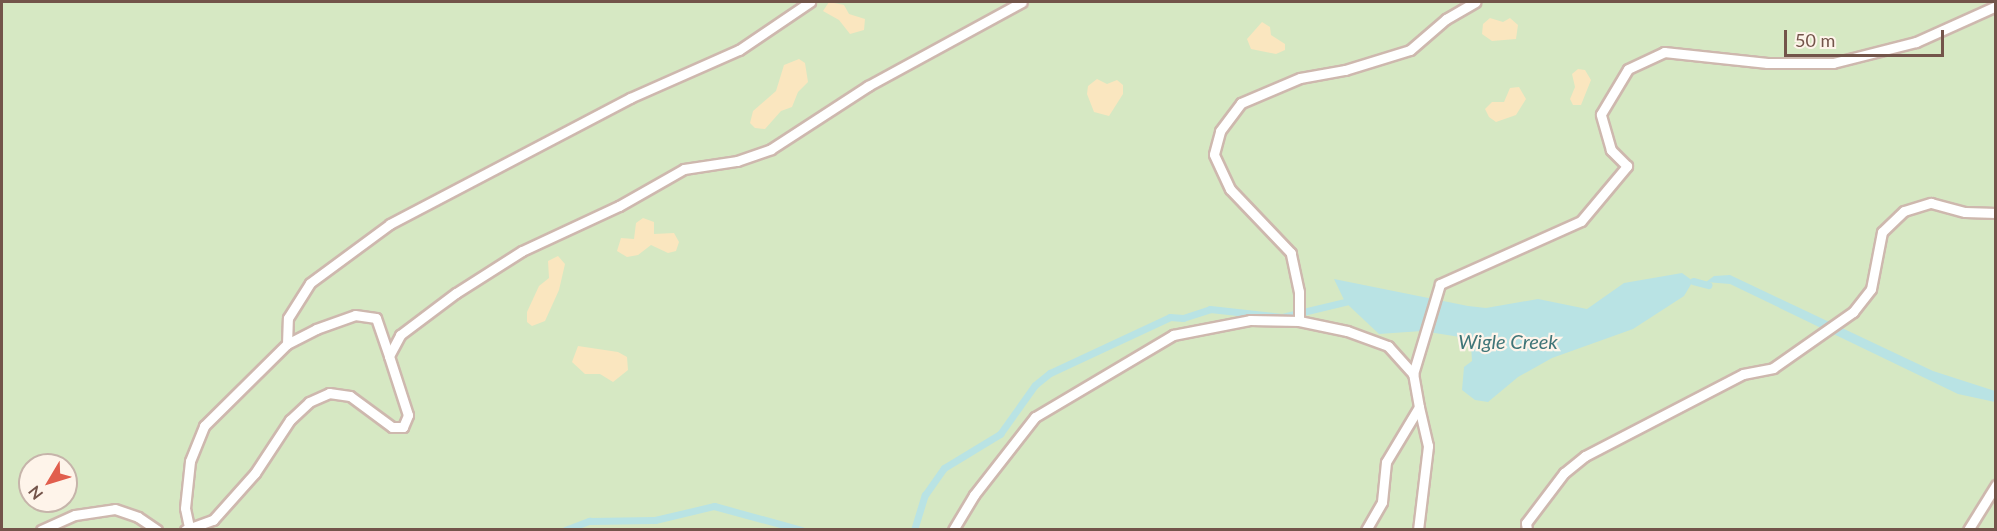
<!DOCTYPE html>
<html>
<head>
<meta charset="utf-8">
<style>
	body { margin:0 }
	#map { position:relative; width:1997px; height:531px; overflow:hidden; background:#fbf0e4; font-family:Lato,sans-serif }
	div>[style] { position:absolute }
	.green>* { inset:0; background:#d6e8c3 }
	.sand>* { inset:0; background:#fae6bf }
	.water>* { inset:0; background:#b9e3e4 }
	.stream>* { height:7px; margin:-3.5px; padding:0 3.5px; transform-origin:3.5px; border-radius:3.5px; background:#b9e3e4 }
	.roads { filter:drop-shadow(2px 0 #ceb8ae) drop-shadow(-2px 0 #ceb8ae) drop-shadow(0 2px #ceb8ae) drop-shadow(0 -2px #ceb8ae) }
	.lane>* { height:9px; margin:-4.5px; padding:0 4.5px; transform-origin:4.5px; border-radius:4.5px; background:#fff }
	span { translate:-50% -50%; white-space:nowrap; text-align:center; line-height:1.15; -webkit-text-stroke:4.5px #fef4ea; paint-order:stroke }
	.water-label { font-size:20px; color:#3f7578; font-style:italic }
	.frame { position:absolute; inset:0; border:3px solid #73544a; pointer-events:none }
	.north { position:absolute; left:18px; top:453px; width:60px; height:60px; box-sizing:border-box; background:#fef4ea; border:2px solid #c6b4aa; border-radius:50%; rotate:232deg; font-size:16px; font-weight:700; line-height:24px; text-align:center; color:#73544a }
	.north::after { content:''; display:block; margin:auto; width:21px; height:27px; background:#e15e4d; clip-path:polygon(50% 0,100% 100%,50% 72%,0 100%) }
	.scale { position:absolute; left:1784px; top:30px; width:160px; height:27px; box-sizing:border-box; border:3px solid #73544a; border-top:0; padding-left:8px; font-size:18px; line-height:21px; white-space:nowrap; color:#73544a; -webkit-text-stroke:4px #fef4ea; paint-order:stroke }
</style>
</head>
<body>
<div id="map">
	<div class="green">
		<div style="clip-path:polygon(evenodd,2px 2px,1995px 2px,1995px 529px,2px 529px,2px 2px,30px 465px,66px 465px,66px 501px,30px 501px,30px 465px)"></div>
	</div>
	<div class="sand">
		<div style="clip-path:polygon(829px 2px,844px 5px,849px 14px,865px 19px,864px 30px,850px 34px,839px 20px,823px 11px)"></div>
		<div style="clip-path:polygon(1490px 18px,1503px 22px,1510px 18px,1518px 25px,1516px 39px,1492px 41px,1482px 34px,1483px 24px)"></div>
		<div style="clip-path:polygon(1262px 22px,1270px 27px,1271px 35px,1285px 44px,1285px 50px,1276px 54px,1251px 49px,1247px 39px)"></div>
		<div style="clip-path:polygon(799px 59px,805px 63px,808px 82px,798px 92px,792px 107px,781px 111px,765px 129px,755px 128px,750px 123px,753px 111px,776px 91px,784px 65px)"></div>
		<div style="clip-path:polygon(1578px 69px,1585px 70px,1591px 80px,1581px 105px,1573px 105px,1570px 99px,1575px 87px,1572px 74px)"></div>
		<div style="clip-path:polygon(1097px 79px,1107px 84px,1117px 80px,1123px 85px,1123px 94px,1109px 116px,1094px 112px,1087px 94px,1088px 86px)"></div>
		<div style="clip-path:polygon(1519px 87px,1526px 99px,1516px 115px,1496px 122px,1489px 117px,1485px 109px,1492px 102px,1504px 102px,1510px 88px)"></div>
		<div style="clip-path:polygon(643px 218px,654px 222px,654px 234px,674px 233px,679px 242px,676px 251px,668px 253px,651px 245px,638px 255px,627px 257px,617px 251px,621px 238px,634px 239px,636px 223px)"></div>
		<div style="clip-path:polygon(558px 256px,565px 264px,559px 290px,545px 321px,532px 326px,527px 322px,527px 312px,539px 286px,549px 278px,548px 261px)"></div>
		<div style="clip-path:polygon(578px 346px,618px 352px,627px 357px,628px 370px,613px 382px,600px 374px,585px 374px,572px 362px)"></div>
	</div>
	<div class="water">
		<div style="clip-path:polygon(1682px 273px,1693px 281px,1684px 296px,1633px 329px,1552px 358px,1518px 377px,1488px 402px,1475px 400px,1462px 390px,1464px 367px,1472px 361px,1471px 345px,1460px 337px,1422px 331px,1379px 334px,1345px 302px,1334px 279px,1468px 306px,1486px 308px,1538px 299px,1587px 309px,1624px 283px)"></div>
		<div style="clip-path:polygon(1730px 275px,1933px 371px,1995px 391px,1995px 402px,1958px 394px,1730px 284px,1706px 282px,1714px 276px)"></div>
	</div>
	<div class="stream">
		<div style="left:1693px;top:281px;width:16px;rotate:15deg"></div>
		<div style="left:565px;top:530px;width:26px;rotate:-21deg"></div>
		<div style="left:589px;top:521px;width:66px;rotate:-0.9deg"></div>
		<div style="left:655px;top:520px;width:61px;rotate:-13.3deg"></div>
		<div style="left:714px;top:506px;width:91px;rotate:15.3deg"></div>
		<div style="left:914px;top:530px;width:37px;rotate:-73deg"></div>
		<div style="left:925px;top:495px;width:33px;rotate:-55deg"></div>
		<div style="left:944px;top:468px;width:66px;rotate:-31.3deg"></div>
		<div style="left:1000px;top:434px;width:60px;rotate:-54.5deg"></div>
		<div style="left:1035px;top:385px;width:19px;rotate:-39deg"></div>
		<div style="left:1050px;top:373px;width:132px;rotate:-25deg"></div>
		<div style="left:1170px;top:317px;width:13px;rotate:4deg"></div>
		<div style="left:1183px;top:318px;width:28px;rotate:-18deg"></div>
		<div style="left:1210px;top:309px;width:72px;rotate:6.3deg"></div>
		<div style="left:1282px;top:317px;width:65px;rotate:-13.4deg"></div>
	</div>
	<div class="roads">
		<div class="lane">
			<div style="left:1299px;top:321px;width:29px;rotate:-90deg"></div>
			<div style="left:1299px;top:292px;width:40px;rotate:-102deg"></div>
			<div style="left:1291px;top:253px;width:88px;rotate:-133.6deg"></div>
			<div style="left:1230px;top:189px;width:38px;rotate:-115deg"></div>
			<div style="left:1214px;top:154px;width:24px;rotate:-75deg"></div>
			<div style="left:1220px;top:131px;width:35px;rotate:-53deg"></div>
			<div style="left:1241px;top:103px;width:64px;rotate:-23deg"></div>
			<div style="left:1300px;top:78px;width:46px;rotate:-10.1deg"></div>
			<div style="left:1345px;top:70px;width:68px;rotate:-17.1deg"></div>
			<div style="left:1410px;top:50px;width:48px;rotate:-40.7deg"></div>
			<div style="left:1446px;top:19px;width:34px;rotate:-30deg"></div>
			<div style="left:287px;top:344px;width:26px;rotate:-88deg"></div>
			<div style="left:288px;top:318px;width:41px;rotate:-57.8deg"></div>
			<div style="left:310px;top:283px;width:99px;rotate:-36.4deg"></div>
			<div style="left:390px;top:224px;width:271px;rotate:-27.7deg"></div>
			<div style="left:630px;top:98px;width:119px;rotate:-23.8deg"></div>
			<div style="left:739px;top:50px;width:86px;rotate:-34.1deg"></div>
			<div style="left:189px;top:527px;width:19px;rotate:-102deg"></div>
			<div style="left:185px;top:508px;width:47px;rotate:-83.9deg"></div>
			<div style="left:190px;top:461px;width:38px;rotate:-68deg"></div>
			<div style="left:204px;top:426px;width:117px;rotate:-44.7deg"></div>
			<div style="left:287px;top:344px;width:33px;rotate:-27deg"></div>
			<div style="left:316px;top:329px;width:41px;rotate:-19.7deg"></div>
			<div style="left:355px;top:315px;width:21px;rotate:8deg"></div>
			<div style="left:376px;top:318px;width:40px;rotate:71.1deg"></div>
			<div style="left:41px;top:530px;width:37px;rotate:-24deg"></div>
			<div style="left:75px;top:515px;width:40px;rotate:-8.5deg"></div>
			<div style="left:115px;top:509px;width:24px;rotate:19deg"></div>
			<div style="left:138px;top:517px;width:23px;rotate:34deg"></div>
			<div style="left:185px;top:530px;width:30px;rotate:-20deg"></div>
			<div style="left:213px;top:520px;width:63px;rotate:-48.2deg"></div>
			<div style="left:255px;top:473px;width:64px;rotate:-56.6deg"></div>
			<div style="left:290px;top:420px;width:26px;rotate:-43deg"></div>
			<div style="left:309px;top:402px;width:22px;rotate:-24deg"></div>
			<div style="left:329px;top:393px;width:21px;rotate:8deg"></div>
			<div style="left:350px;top:396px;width:52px;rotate:36.4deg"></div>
			<div style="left:392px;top:427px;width:11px"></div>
			<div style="left:403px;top:427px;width:13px;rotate:-67deg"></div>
			<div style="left:408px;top:415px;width:62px;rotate:-107.9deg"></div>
			<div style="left:389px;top:356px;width:24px;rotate:-62deg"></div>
			<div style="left:400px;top:335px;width:70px;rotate:-36.9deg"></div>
			<div style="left:456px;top:293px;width:78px;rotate:-32.5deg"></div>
			<div style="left:522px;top:251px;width:107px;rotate:-24.9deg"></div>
			<div style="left:619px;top:206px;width:75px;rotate:-29.6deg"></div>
			<div style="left:684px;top:169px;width:54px;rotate:-8.6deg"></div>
			<div style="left:737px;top:161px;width:36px;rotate:-19deg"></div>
			<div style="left:771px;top:149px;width:116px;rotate:-33deg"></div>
			<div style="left:868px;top:86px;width:175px;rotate:-28.6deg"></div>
			<div style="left:953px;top:530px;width:41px;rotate:-59deg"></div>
			<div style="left:974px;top:495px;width:99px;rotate:-52deg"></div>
			<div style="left:1035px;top:417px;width:161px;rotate:-30.7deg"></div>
			<div style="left:1173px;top:335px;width:78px;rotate:-11deg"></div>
			<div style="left:1250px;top:320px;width:49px;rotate:1.2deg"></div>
			<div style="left:1299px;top:321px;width:49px;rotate:11.8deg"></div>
			<div style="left:1347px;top:331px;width:44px;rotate:20.1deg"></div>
			<div style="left:1388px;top:346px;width:38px;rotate:48deg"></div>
			<div style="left:1366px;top:530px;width:32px;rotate:-60deg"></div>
			<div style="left:1382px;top:502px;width:40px;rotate:-84.3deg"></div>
			<div style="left:1386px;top:462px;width:64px;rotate:-59deg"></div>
			<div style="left:1419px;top:407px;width:34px;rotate:-100deg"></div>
			<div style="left:1413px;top:374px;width:94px;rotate:-73.3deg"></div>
			<div style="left:1440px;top:284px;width:154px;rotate:-24.1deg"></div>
			<div style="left:1581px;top:221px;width:72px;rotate:-50.1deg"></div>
			<div style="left:1627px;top:166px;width:23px;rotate:-135deg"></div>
			<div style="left:1611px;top:150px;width:37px;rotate:-106deg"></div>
			<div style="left:1601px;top:114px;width:52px;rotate:-59deg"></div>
			<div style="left:1628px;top:69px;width:40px;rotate:-25deg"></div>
			<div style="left:1664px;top:52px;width:104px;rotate:6.1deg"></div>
			<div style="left:1767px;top:63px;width:66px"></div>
			<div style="left:1833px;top:63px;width:86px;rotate:-14.2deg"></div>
			<div style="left:1916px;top:42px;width:88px;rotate:-24.2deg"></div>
			<div style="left:1418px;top:530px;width:85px;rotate:-83.2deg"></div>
			<div style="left:1428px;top:446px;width:40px;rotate:-103deg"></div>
			<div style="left:1527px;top:530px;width:7px;rotate:-98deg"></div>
			<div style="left:1526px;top:523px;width:63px;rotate:-52.8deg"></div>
			<div style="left:1564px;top:473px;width:27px;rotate:-39deg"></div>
			<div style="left:1585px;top:456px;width:178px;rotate:-27.4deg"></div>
			<div style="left:1743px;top:374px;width:31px;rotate:-11deg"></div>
			<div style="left:1773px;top:368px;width:98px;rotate:-35deg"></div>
			<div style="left:1853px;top:312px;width:29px;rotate:-52deg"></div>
			<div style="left:1871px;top:289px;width:58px;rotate:-79.1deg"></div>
			<div style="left:1882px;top:232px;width:30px;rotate:-44deg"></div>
			<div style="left:1904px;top:211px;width:28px;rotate:-17deg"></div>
			<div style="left:1931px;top:203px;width:35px;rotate:15deg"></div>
			<div style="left:1965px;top:212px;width:31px;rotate:2deg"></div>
			<div style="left:1968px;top:530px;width:53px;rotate:-58.1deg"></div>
		</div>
	</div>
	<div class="water-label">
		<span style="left:1508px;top:341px">Wigle Creek</span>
	</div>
	<div class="frame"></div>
	<div class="north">N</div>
	<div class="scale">50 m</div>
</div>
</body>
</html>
